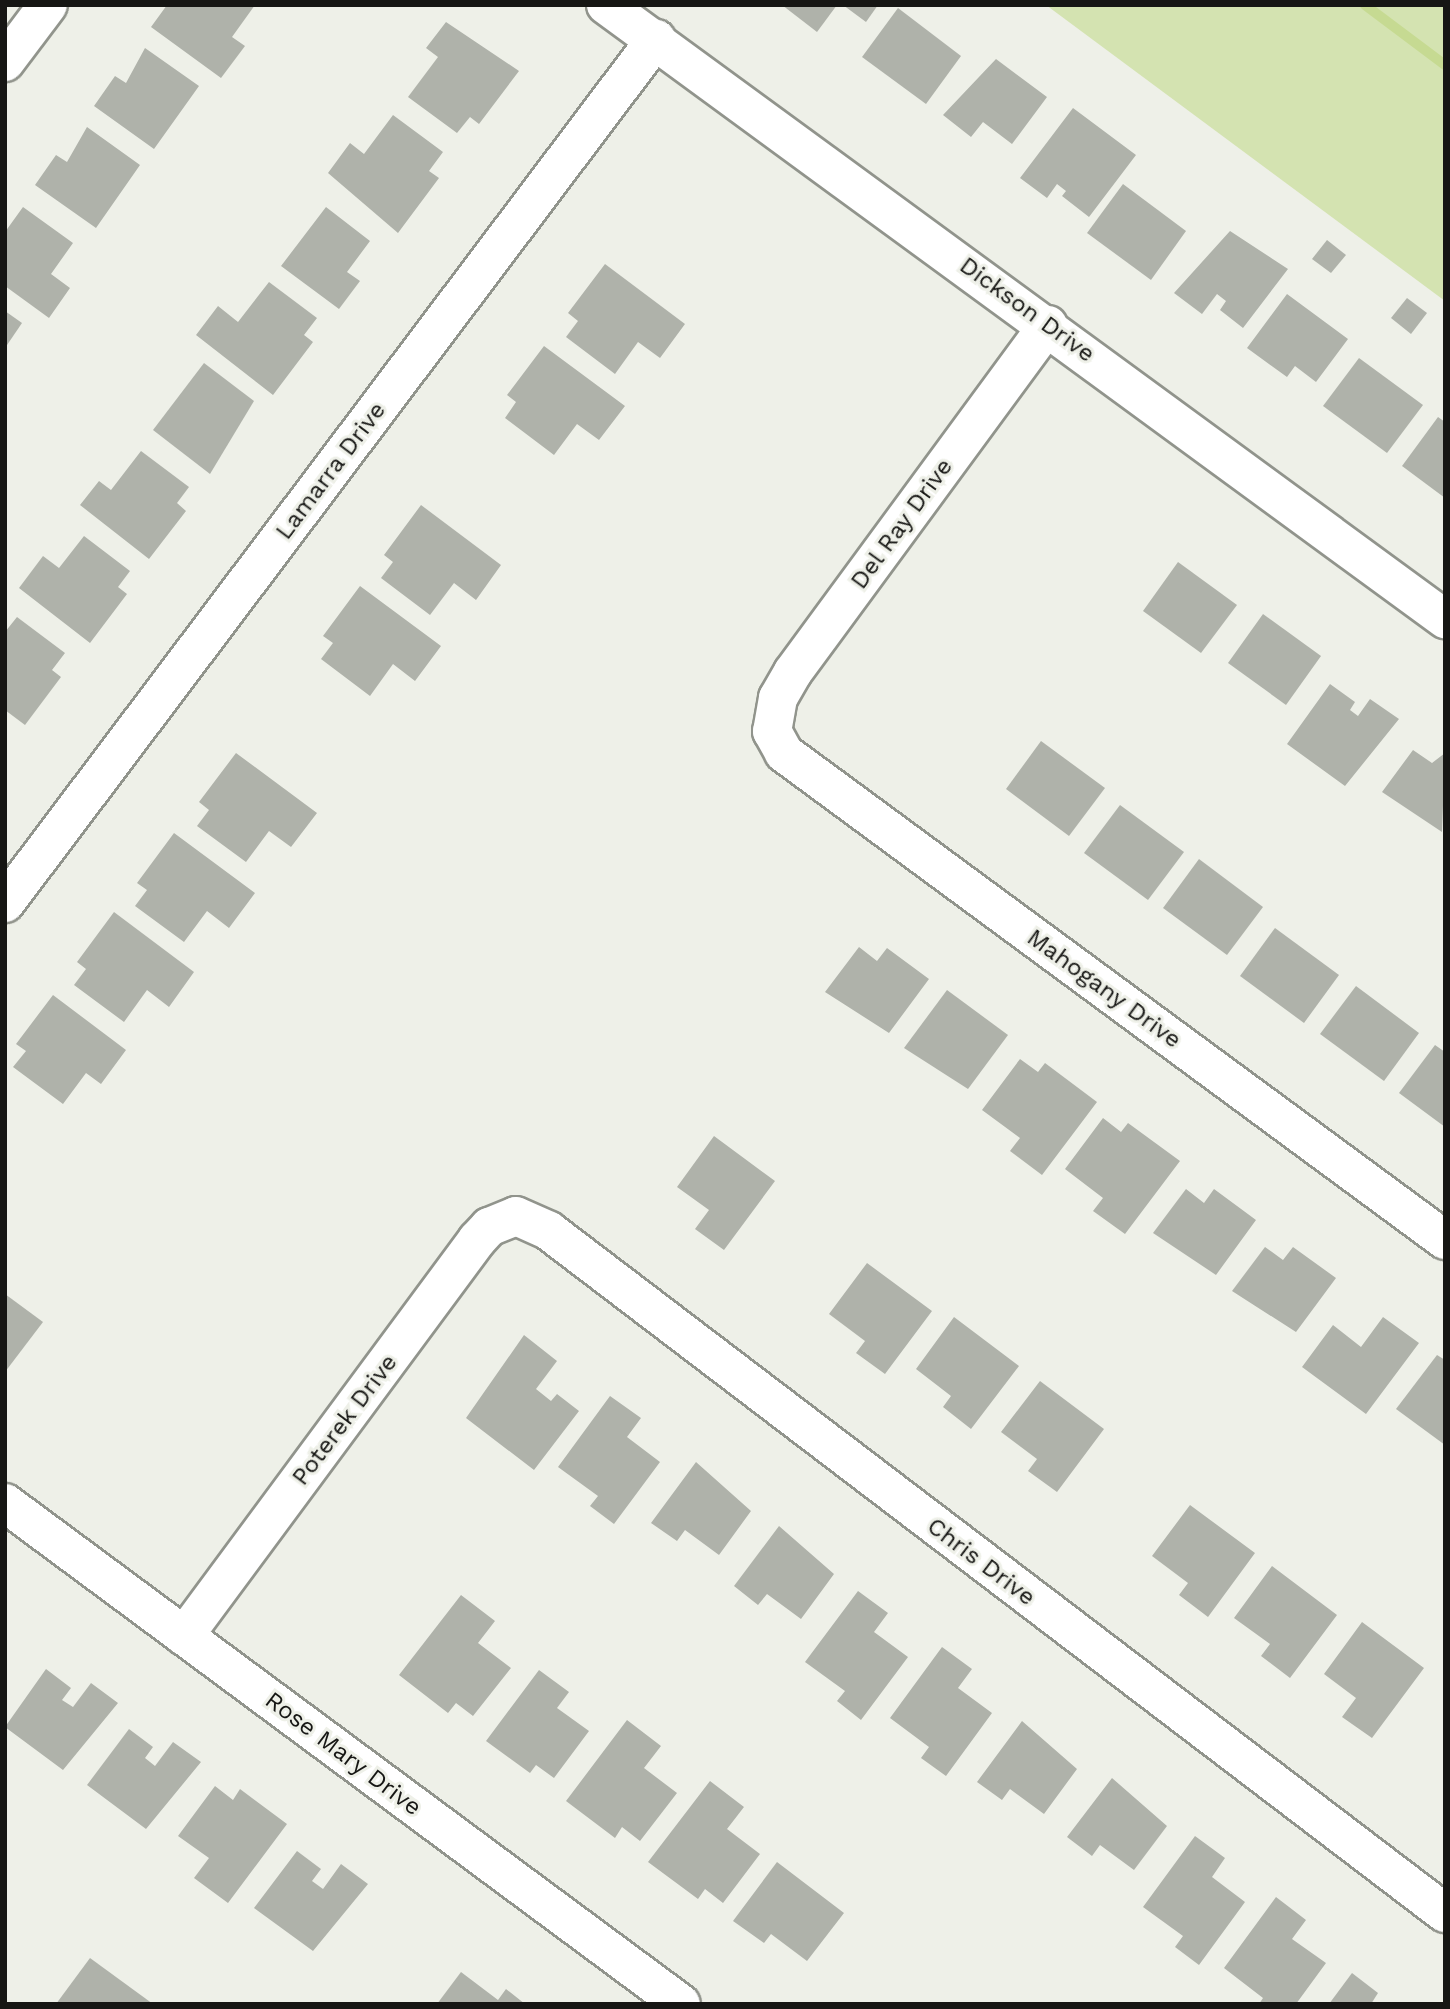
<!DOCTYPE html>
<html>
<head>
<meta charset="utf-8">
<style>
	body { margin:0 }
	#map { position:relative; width:1450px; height:2009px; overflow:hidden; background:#eef0e8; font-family:"Work Sans",sans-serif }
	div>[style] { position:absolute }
	.green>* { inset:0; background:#d4e3b1 }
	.stream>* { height:10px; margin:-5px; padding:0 5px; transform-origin:5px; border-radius:5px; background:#c6da92 }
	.building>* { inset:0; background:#afb2aa }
	.roads { filter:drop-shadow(2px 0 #91948c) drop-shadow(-2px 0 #91948c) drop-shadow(0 2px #91948c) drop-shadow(0 -2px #91948c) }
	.minor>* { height:38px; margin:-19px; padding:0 19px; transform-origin:19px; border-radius:19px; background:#fff }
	span { translate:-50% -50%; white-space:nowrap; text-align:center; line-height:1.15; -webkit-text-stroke:6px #eef0e8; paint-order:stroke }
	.street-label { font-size:24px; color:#161614 }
	.frame { position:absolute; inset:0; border:7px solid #161614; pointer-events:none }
</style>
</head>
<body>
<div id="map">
	<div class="green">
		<div style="clip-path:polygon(1046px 5px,1445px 5px,1445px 301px)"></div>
	</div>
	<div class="stream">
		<div style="left:1365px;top:5px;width:100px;rotate:36.9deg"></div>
	</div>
	<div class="building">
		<div style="clip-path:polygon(167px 5px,255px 5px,232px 37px,245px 46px,221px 78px,151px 27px)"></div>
		<div style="clip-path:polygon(782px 5px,837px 5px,817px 32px)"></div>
		<div style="clip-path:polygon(843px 5px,878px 5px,866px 22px)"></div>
		<div style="clip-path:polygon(898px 8px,961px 56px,926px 104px,862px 57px)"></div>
		<div style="clip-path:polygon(446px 22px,519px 71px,479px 124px,470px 117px,457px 133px,408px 97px,438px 57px,426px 48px)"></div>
		<div style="clip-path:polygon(145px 48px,199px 86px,154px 149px,94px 106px,115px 76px,126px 83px)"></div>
		<div style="clip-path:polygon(996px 59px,1047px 97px,1012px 144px,983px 122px,971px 137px,943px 115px)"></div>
		<div style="clip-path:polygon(1073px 108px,1136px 155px,1089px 217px,1062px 196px,1066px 191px,1057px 184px,1047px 198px,1020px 178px)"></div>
		<div style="clip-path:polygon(393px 115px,443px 152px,429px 171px,439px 178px,398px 233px,328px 173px,350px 143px,364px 154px)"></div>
		<div style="clip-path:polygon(87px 127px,140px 165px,96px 228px,35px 185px,56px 155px,67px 162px)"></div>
		<div style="clip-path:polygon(1123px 184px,1186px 231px,1151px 280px,1087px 233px)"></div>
		<div style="clip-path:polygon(23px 207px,73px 243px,51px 274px,70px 288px,49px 318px,5px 286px,5px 232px)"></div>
		<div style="clip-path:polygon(326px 207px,370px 241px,347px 272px,360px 281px,339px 309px,281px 266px)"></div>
		<div style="clip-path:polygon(1230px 231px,1288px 269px,1243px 328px,1220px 310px,1226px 301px,1217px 294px,1202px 314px,1174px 293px)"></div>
		<div style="clip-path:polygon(1327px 240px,1346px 255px,1331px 273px,1312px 259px)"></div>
		<div style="clip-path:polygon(605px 264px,685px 324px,660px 358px,638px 342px,615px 374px,566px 337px,578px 321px,568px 313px)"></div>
		<div style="clip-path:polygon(269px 282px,317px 318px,304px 335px,313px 342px,273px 395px,196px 335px,218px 306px,238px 322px)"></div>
		<div style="clip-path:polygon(1287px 294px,1348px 339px,1316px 382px,1295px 366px,1287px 377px,1247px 348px)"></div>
		<div style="clip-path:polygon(1407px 298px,1427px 313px,1411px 334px,1391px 318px)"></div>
		<div style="clip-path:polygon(5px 311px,22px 323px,5px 348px)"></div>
		<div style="clip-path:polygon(544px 346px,625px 406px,599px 440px,577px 424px,554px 455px,505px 418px,516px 402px,507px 395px)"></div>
		<div style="clip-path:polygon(1359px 358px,1423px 405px,1387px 453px,1323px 406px)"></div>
		<div style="clip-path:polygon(204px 363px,254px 401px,210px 474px,153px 430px)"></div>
		<div style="clip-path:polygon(1438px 417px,1445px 422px,1445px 498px,1402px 466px)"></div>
		<div style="clip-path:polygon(141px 451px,189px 487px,177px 503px,186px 511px,149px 559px,80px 505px,99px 481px,111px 490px)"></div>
		<div style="clip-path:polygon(421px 505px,501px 565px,476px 600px,454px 583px,430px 615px,381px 578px,393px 562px,384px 555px)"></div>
		<div style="clip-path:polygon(84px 536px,130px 571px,118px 587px,127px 594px,90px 643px,19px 588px,43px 556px,59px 568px)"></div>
		<div style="clip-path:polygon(1178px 562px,1237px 605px,1201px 653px,1143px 611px)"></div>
		<div style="clip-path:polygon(360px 586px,441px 646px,415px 681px,393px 664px,370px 696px,321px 659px,333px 643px,323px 636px)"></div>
		<div style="clip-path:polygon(1263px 614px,1321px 656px,1286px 705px,1228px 663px)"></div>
		<div style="clip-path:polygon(17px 617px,65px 653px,52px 670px,61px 677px,25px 725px,5px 710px,5px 632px)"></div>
		<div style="clip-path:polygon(1330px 684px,1355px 702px,1350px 710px,1358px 716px,1370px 699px,1399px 719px,1345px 786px,1287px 744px)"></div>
		<div style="clip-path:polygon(1041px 741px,1105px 788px,1069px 836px,1006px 789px)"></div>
		<div style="clip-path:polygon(1413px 750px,1432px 763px,1445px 753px,1442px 832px,1382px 792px)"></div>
		<div style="clip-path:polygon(236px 753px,317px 813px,291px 847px,269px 831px,246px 862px,197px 826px,209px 810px,199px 802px)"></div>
		<div style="clip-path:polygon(1120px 805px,1184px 852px,1148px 900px,1084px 853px)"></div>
		<div style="clip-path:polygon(174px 833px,255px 893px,229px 928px,207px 911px,184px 942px,135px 906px,147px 890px,137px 883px)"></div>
		<div style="clip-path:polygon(1199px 859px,1263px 907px,1227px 955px,1163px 908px)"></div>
		<div style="clip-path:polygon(114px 912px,194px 972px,169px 1007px,147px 990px,124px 1022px,74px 985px,86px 969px,77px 962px)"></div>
		<div style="clip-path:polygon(1275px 928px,1339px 975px,1304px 1023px,1240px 976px)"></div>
		<div style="clip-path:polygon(859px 947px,877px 961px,887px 948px,929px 979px,889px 1033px,825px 992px)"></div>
		<div style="clip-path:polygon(1356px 986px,1419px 1033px,1384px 1081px,1320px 1034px)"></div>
		<div style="clip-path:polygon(947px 990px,1008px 1035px,968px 1089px,904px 1048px)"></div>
		<div style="clip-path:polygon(53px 995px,126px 1050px,101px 1084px,86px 1073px,63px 1104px,13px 1067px,26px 1051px,16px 1044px)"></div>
		<div style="clip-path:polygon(1435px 1045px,1445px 1052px,1445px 1127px,1399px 1093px)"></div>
		<div style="clip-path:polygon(1020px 1059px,1038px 1072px,1045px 1063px,1097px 1102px,1042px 1175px,1010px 1151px,1020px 1138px,982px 1110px)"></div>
		<div style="clip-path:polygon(1103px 1118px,1121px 1132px,1128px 1123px,1180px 1161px,1125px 1234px,1093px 1211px,1103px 1198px,1065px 1169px)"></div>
		<div style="clip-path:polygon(714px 1136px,775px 1181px,724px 1250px,695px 1229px,709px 1210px,677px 1187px)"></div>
		<div style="clip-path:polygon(1186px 1189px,1204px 1203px,1214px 1189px,1256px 1220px,1216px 1275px,1153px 1233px)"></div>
		<div style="clip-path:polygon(1265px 1247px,1283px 1260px,1293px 1247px,1336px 1278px,1296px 1332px,1232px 1291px)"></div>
		<div style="clip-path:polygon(867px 1263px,932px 1311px,885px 1374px,856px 1353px,865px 1341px,829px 1314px)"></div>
		<div style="clip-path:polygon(5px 1294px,43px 1322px,5px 1372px)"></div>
		<div style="clip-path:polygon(954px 1317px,1019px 1366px,971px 1429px,943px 1407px,951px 1396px,916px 1369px)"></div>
		<div style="clip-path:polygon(1383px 1317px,1419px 1343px,1366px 1414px,1302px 1367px,1333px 1325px,1361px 1347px)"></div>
		<div style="clip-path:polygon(524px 1335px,557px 1361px,536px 1389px,551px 1401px,557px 1394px,579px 1411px,534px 1470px,466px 1418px)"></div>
		<div style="clip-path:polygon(1437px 1355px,1445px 1360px,1445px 1445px,1396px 1409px)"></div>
		<div style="clip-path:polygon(1040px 1381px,1104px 1429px,1057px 1492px,1028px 1471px,1037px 1459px,1001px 1432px)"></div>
		<div style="clip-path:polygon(610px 1396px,641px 1418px,627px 1437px,660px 1462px,614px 1524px,590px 1506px,598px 1496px,558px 1467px)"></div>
		<div style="clip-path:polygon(696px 1462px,751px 1511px,719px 1555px,685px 1530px,677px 1541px,651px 1523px)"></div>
		<div style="clip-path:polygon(1190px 1505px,1255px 1553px,1208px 1617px,1179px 1595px,1188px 1583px,1152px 1556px)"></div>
		<div style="clip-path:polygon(779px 1526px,834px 1574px,801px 1619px,767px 1594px,758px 1605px,734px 1586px)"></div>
		<div style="clip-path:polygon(1272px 1566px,1337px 1615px,1290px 1678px,1261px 1656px,1270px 1644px,1234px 1618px)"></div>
		<div style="clip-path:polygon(858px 1591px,888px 1613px,874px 1632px,908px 1657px,861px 1720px,837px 1701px,845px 1691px,805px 1662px)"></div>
		<div style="clip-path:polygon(461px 1595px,495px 1621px,478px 1643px,511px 1668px,473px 1716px,456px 1703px,448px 1713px,399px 1675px)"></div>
		<div style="clip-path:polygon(1362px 1622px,1424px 1668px,1372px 1738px,1342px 1717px,1356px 1698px,1324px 1674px)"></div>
		<div style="clip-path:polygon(942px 1647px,972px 1669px,958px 1688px,992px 1713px,946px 1776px,921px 1758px,929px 1747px,890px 1718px)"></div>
		<div style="clip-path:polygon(46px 1669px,71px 1688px,62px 1700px,73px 1707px,91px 1683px,118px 1703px,63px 1770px,5px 1727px)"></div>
		<div style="clip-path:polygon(539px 1670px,569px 1692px,557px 1708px,589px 1731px,554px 1778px,536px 1765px,530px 1773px,486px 1741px)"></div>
		<div style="clip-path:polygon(627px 1720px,661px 1746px,644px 1768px,677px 1793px,640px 1841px,622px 1827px,615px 1838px,566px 1801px)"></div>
		<div style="clip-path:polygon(1022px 1721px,1077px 1769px,1044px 1814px,1010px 1789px,1002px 1800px,977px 1782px)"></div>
		<div style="clip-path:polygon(129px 1729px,153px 1747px,145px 1758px,155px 1766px,173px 1742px,201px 1762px,146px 1829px,87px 1785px)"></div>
		<div style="clip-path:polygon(1112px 1778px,1167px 1826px,1134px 1870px,1100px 1845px,1092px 1856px,1067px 1837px)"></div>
		<div style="clip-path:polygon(710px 1781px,744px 1807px,727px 1829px,760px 1854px,723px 1903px,705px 1889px,698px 1899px,648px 1862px)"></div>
		<div style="clip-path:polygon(215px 1786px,233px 1800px,240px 1789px,287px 1824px,228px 1903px,194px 1878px,209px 1858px,178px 1836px)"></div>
		<div style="clip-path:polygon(1195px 1836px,1225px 1858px,1212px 1877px,1245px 1902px,1199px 1965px,1175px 1947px,1183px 1936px,1143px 1907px)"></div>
		<div style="clip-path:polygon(297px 1851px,321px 1869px,312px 1881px,323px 1889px,341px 1864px,368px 1884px,313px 1951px,254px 1908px)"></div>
		<div style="clip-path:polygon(777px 1862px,844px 1913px,807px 1961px,771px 1934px,764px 1943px,733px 1921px)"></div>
		<div style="clip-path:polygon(1276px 1897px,1306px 1920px,1292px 1939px,1326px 1963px,1296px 2004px,1259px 2004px,1263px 1998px,1224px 1968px)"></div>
		<div style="clip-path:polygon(90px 1958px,153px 2004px,56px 2004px)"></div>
		<div style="clip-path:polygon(461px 1972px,498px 2000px,506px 1989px,525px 2004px,437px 2004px)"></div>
		<div style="clip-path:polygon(1352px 1973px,1378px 1993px,1371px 2004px,1329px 2004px)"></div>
	</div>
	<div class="roads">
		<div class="minor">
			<div style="left:606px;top:5px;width:1040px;rotate:36.2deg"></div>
			<div style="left:5px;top:62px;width:71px;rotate:-53deg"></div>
			<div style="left:1048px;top:325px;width:431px;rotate:126.3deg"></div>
			<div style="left:793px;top:672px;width:30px;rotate:120deg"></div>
			<div style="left:778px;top:698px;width:34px;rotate:100deg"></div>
			<div style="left:772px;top:731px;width:25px;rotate:61deg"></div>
			<div style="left:784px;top:753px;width:821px;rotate:36.38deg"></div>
			<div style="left:5px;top:903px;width:1082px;rotate:-53deg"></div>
			<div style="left:5px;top:1503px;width:841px;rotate:36.54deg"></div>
			<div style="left:184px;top:1636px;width:493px;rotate:-53.5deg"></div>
			<div style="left:477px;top:1240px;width:18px;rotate:-47deg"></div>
			<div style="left:489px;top:1227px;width:29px;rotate:-22deg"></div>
			<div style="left:516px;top:1216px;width:36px;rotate:24deg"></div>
			<div style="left:549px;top:1231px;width:1126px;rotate:37.28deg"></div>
		</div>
	</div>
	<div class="street-label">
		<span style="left:1027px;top:310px;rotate:36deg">Dickson Drive</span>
		<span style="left:331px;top:471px;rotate:-53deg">Lamarra Drive</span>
		<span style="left:902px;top:524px;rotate:-54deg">Del Ray Drive</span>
		<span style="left:1104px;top:989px;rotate:36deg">Mahogany Drive</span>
		<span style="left:345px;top:1420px;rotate:-53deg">Poterek Drive</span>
		<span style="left:981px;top:1562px;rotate:37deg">Chris Drive</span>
		<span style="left:343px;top:1754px;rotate:37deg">Rose Mary Drive</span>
	</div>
	<div class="frame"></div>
</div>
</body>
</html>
